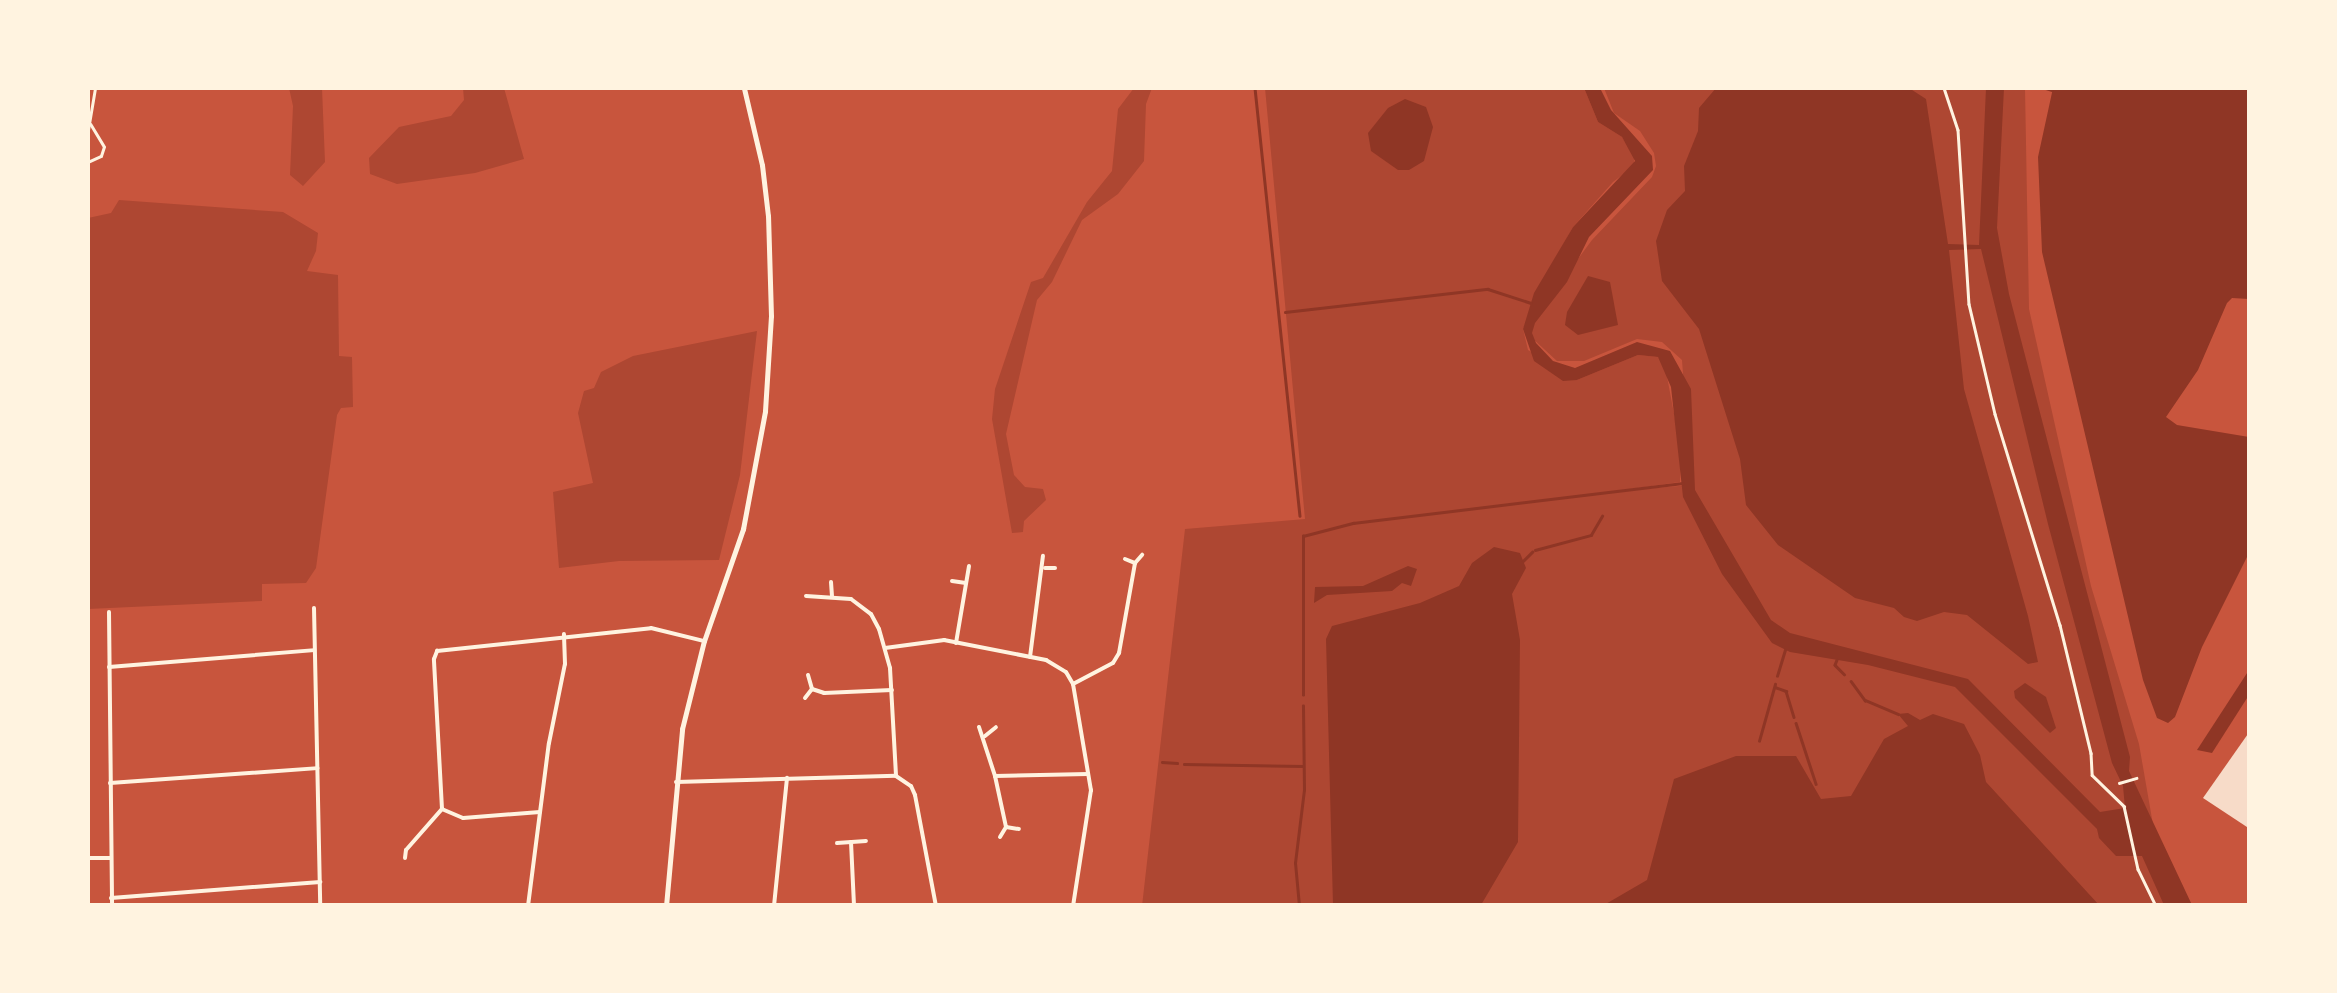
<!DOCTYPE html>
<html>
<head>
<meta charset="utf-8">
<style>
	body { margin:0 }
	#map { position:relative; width:2337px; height:993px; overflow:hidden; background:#c8553d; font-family:"Noto Sans",sans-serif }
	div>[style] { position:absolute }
	.green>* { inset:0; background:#ae4732 }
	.water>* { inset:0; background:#8f3625 }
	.stream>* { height:2.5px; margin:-1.25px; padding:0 1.25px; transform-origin:1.25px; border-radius:1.25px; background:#8f3625 }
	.building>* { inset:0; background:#f7dbc8 }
	.path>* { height:2.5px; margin:-1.25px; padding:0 1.25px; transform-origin:1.25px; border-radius:1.25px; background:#fff3e0 }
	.service>* { height:2.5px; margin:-1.25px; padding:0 1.25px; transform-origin:1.25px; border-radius:1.25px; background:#fff3e0 }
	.minor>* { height:4px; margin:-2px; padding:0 2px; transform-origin:2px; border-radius:2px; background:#fff3e0 }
	.tertiary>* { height:5px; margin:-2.5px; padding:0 2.5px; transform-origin:2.5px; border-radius:2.5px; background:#fff3e0 }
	span { translate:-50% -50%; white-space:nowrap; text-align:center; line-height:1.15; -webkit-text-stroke:10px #fff3e0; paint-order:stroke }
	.frame { position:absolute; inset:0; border:90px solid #fff3e0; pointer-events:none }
</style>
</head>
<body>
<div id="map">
	<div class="green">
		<div style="clip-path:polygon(289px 88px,322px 88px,325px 162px,303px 186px,290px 175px,293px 106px)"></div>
		<div style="clip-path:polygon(463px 88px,504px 88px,524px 159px,475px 173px,397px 184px,370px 174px,369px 158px,399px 127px,451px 116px,464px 100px)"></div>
		<div style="clip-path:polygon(1134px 88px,1152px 88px,1146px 104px,1144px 161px,1118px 194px,1082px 220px,1052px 282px,1037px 300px,1006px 434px,1014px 475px,1025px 487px,1043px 489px,1046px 500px,1024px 521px,1023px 532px,1012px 533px,992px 419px,995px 389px,1031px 282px,1043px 278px,1087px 202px,1112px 171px,1118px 109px)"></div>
		<div style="clip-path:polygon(1265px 88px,1584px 88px,1598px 122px,1622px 137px,1634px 156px,1634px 166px,1613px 182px,1573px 227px,1544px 278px,1523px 329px,1528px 350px,1577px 380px,1638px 355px,1658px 357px,1665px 366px,1681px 451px,1680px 482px,1608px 492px,1691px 485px,1682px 360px,1662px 342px,1637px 339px,1584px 361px,1557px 361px,1531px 337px,1530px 324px,1592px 240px,1652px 177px,1656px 166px,1654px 153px,1640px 131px,1614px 113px,1604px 88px,2025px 88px,2029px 309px,2091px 586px,2139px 744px,2167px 905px,1142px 906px,1185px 529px,1305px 519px)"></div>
		<div style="clip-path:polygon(119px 200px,283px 212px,318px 233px,316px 251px,307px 271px,338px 275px,339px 356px,352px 357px,353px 407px,341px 408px,337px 415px,316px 568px,306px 583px,262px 584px,262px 601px,88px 609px,88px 218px,111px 213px)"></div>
		<div style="clip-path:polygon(757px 331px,740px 475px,719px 560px,619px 561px,559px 568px,553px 492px,593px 483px,578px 413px,584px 391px,594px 388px,601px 372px,633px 356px)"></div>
	</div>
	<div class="water">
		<div style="clip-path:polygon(1584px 88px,1600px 88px,1611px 110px,1652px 156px,1653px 170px,1589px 237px,1567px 282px,1535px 323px,1532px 333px,1536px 343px,1553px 361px,1575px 368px,1637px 342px,1670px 351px,1691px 389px,1695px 490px,1771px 620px,1790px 633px,1968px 679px,2100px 812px,2125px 808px,2123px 786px,2112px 763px,2048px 524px,1981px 249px,1949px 250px,1964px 389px,2028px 616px,2038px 662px,2028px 664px,1967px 615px,1944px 612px,1917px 621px,1904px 617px,1894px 608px,1855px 598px,1778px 545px,1746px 505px,1740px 459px,1699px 329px,1662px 281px,1656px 241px,1667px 210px,1685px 191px,1684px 166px,1698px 131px,1699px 108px,1716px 88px,1909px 88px,1926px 99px,1948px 244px,1979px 245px,1986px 88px,2004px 88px,1997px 228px,2009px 294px,2130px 757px,2129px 771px,2192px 905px,2164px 905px,2142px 856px,2116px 856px,2099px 838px,2097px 829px,1955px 687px,1868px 665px,1790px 652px,1772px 643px,1722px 574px,1683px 497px,1671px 387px,1658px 357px,1638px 355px,1577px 380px,1563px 381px,1534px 361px,1523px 329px,1534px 293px,1573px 227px,1635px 161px,1622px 137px,1598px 122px)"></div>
		<div style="clip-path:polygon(2053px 88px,2249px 88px,2249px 299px,2232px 298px,2227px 303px,2198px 370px,2166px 417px,2177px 425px,2249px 437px,2249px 553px,2202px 647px,2175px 717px,2168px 723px,2157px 718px,2143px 680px,2042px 252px,2038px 157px)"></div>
		<div style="clip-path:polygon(1405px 99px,1426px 107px,1433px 127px,1424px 161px,1409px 170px,1398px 170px,1371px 151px,1368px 133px,1388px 108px)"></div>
		<div style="clip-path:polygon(1588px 276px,1610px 282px,1618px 325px,1578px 335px,1565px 325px,1567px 312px)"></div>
		<div style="clip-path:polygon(1494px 547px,1520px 553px,1526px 568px,1512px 594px,1520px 640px,1518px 842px,1481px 905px,1333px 905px,1326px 639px,1332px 626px,1420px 603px,1459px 586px,1472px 563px)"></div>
		<div style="clip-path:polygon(1408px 566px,1417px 569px,1411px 586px,1402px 583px,1392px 591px,1327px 595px,1314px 603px,1315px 587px,1363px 586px)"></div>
		<div style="clip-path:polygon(2249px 670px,2249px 695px,2212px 753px,2197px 750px)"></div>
		<div style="clip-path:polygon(2025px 683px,2046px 697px,2056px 728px,2050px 733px,2015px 698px,2014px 691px)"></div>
		<div style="clip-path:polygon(1908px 713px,1920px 720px,1933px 714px,1964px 724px,1980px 755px,1986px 782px,2099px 905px,1604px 905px,1647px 880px,1674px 779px,1736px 756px,1796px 756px,1821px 799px,1851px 796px,1884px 739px,1908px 726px,1898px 714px)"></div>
	</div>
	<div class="stream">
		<div style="left:1255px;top:88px;width:430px;rotate:84deg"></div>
		<div style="left:2046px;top:88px;width:6px;rotate:18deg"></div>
		<div style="left:1285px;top:312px;width:204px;rotate:-6.5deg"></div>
		<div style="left:1488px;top:289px;width:45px;rotate:18deg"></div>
		<div style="left:1535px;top:550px;width:58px;rotate:-15deg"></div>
		<div style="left:1591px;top:535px;width:22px;rotate:-60deg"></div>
		<div style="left:1523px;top:561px;width:13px;rotate:-45deg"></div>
		<div style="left:1837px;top:660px;width:5px;rotate:112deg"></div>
		<div style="left:1835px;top:665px;width:13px;rotate:45deg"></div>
		<div style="left:1777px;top:676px;width:27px;rotate:-73deg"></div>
		<div style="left:1851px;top:681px;width:24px;rotate:54deg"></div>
		<div style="left:1865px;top:700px;width:36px;rotate:23deg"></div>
		<div style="left:1775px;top:687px;width:12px;rotate:20deg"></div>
		<div style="left:1786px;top:691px;width:27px;rotate:73deg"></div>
		<div style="left:1303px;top:695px;width:159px;rotate:-90deg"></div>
		<div style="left:1303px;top:536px;width:52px;rotate:-14.6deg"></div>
		<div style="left:1353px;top:523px;width:332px;rotate:-6.9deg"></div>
		<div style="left:1796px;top:723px;width:64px;rotate:71.8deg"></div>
		<div style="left:1759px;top:741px;width:59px;rotate:-74.3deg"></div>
		<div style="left:1162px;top:762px;width:15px;rotate:4deg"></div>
		<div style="left:1184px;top:764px;width:119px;rotate:1deg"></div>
		<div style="left:1299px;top:906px;width:43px;rotate:-95.3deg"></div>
		<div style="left:1295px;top:863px;width:74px;rotate:-83deg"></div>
		<div style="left:1304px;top:790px;width:84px;rotate:-90.7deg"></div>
	</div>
	<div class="building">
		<div style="clip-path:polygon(2250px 731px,2250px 829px,2203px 798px)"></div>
	</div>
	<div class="path">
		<div style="left:1944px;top:88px;width:44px;rotate:71.6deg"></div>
		<div style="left:1958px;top:130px;width:174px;rotate:86.4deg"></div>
		<div style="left:1969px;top:304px;width:113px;rotate:76.7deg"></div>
		<div style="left:1995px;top:414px;width:221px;rotate:72.9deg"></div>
		<div style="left:2060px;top:625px;width:132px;rotate:76.4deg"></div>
		<div style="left:2091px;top:753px;width:22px;rotate:87deg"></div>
		<div style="left:2092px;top:775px;width:45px;rotate:44.1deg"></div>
		<div style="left:2124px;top:806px;width:65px;rotate:77.5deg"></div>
		<div style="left:2138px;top:869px;width:41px;rotate:64.1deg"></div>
		<div style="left:2119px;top:783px;width:18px;rotate:-16deg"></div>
	</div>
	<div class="service">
		<div style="left:88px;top:130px;width:43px;rotate:-80.5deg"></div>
		<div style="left:88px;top:162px;width:14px;rotate:-25deg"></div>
		<div style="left:101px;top:156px;width:9px;rotate:-72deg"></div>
		<div style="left:104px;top:147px;width:26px;rotate:-121deg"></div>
	</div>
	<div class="minor">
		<div style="left:1125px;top:559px;width:11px;rotate:22deg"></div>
		<div style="left:1045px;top:568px;width:10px"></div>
		<div style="left:952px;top:581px;width:14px;rotate:8deg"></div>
		<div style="left:831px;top:582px;width:14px;rotate:86deg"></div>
		<div style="left:806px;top:596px;width:45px;rotate:3.8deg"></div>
		<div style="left:851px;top:599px;width:25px;rotate:37deg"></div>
		<div style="left:871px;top:614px;width:17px;rotate:62deg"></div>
		<div style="left:879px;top:629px;width:41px;rotate:74.2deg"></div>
		<div style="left:890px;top:668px;width:108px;rotate:86.8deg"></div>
		<div style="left:896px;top:776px;width:18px;rotate:34deg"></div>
		<div style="left:911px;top:786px;width:10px;rotate:66deg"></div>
		<div style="left:915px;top:795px;width:113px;rotate:79.3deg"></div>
		<div style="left:314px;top:608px;width:298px;rotate:88.8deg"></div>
		<div style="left:109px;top:612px;width:294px;rotate:89.4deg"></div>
		<div style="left:956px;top:643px;width:78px;rotate:-80.4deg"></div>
		<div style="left:885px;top:648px;width:60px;rotate:-7.7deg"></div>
		<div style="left:944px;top:640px;width:104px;rotate:11.1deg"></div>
		<div style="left:1046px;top:660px;width:23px;rotate:31deg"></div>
		<div style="left:1066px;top:672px;width:14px;rotate:60deg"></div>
		<div style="left:1073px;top:684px;width:108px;rotate:80.4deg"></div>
		<div style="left:1091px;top:790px;width:117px;rotate:98.8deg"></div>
		<div style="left:1030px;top:657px;width:102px;rotate:-82.7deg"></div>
		<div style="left:109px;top:667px;width:206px;rotate:-4.7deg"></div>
		<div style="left:808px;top:675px;width:15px;rotate:74deg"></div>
		<div style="left:812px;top:689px;width:13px;rotate:18deg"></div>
		<div style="left:824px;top:693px;width:68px;rotate:-2.5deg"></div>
		<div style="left:1073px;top:684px;width:45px;rotate:-27.7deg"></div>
		<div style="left:1113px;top:663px;width:12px;rotate:-59deg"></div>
		<div style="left:1119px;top:653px;width:91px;rotate:-79.9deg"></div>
		<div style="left:1135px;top:563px;width:11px;rotate:-49deg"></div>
		<div style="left:805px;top:698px;width:11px;rotate:-52deg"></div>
		<div style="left:979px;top:727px;width:52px;rotate:71.9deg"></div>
		<div style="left:995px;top:776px;width:93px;rotate:-1.2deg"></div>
		<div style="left:985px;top:736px;width:14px;rotate:-39deg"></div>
		<div style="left:995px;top:776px;width:52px;rotate:77.8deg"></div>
		<div style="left:676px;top:782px;width:220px;rotate:-1.6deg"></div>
		<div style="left:110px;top:783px;width:208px;rotate:-4.1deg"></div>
		<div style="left:540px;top:812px;width:77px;rotate:175.5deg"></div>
		<div style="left:463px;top:818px;width:23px;rotate:-157deg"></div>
		<div style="left:442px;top:809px;width:150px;rotate:-93.1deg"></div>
		<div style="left:434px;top:659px;width:9px;rotate:-69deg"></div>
		<div style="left:437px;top:651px;width:215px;rotate:-6.1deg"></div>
		<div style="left:651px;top:628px;width:55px;rotate:13.8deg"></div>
		<div style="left:1000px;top:837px;width:12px;rotate:-59deg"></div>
		<div style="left:1006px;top:827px;width:13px;rotate:9deg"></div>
		<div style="left:851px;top:842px;width:64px;rotate:87.3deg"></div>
		<div style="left:837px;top:843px;width:29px;rotate:-4deg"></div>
		<div style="left:88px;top:858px;width:22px"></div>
		<div style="left:405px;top:858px;width:8px;rotate:-83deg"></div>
		<div style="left:406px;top:850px;width:55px;rotate:-48.7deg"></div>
		<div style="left:111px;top:898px;width:210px;rotate:-4.4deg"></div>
		<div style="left:528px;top:906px;width:164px;rotate:-82.7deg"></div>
		<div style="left:549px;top:743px;width:81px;rotate:-78.6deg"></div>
		<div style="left:565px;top:664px;width:30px;rotate:-92deg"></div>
		<div style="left:774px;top:906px;width:129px;rotate:-84.2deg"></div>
	</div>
	<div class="tertiary">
		<div style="left:666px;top:906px;width:178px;rotate:-84.8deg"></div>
		<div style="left:682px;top:729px;width:91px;rotate:-76deg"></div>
		<div style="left:704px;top:641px;width:119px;rotate:-70.8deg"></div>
		<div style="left:743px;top:529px;width:120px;rotate:-79.4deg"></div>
		<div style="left:765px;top:411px;width:95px;rotate:-86.4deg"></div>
		<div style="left:771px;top:316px;width:100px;rotate:-91.7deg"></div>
		<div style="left:768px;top:216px;width:51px;rotate:-96.7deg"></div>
		<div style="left:762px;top:165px;width:79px;rotate:-103.2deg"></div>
	</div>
	<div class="frame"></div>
</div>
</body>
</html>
